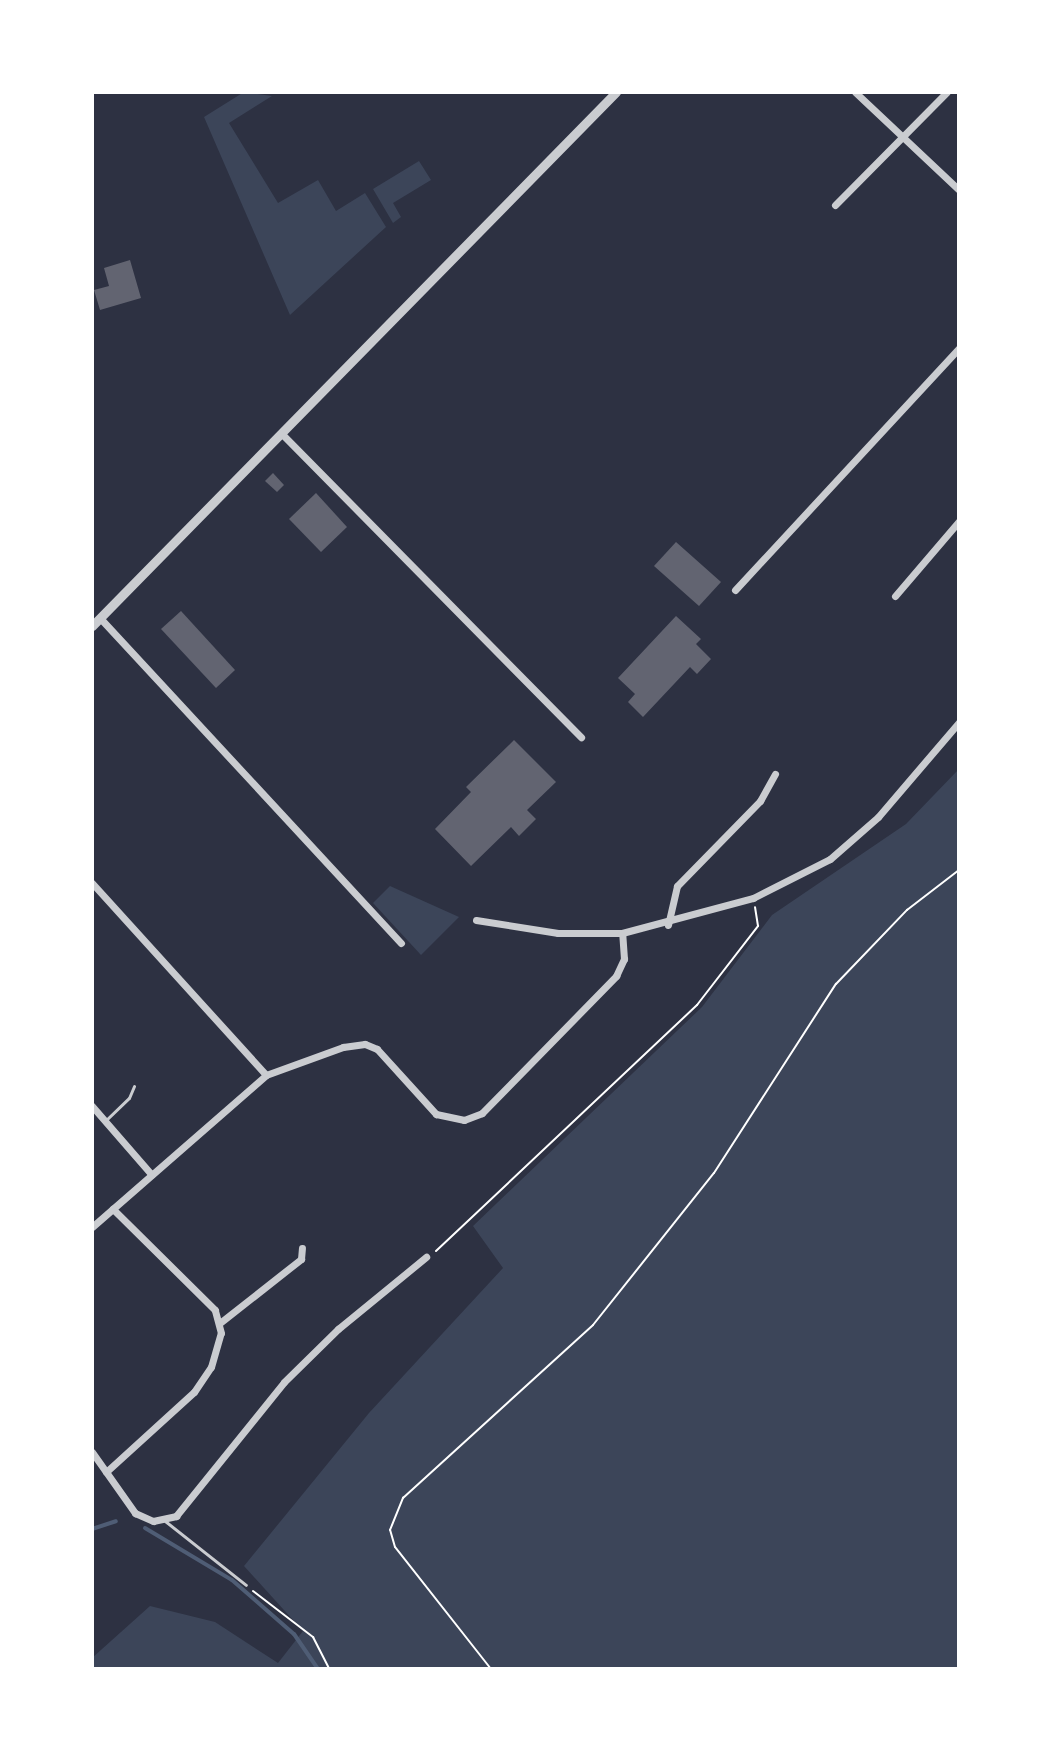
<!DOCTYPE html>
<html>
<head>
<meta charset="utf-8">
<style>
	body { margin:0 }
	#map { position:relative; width:1051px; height:1761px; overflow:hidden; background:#2d3142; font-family:Montserrat,sans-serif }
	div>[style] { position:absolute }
	.green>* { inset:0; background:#3c4559 }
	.stream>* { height:4px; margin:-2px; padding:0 2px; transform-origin:2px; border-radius:2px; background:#4f5d75 }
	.building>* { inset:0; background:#626471 }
	.path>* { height:2px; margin:-1px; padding:0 1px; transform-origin:1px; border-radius:1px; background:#fff }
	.service>* { height:3px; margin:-1.5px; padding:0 1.5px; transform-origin:1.5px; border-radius:1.5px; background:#caccd0 }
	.minor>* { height:7px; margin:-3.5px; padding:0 3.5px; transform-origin:3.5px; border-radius:3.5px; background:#caccd0 }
	.tertiary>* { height:9px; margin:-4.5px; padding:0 4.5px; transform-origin:4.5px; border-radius:4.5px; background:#caccd0 }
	span { translate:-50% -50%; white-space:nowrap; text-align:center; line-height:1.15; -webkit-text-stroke:6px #fff; paint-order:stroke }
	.frame { position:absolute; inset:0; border:94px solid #fff; pointer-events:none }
</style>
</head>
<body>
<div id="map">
	<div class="green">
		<div style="clip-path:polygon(244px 92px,272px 96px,229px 123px,278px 203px,318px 180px,336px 211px,365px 193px,386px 227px,290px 315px,204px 117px)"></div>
		<div style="clip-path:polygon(419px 161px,431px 180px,393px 203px,401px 217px,393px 223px,373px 189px)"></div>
		<div style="clip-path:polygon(959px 769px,959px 1669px,92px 1669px,92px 1658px,150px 1606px,215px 1622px,278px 1663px,303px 1631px,244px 1566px,369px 1413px,503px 1268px,473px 1226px,702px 1007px,772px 915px,906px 824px)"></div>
		<div style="clip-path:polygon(390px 886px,459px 917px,421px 955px,373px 903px)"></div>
	</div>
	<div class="stream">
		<div style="left:145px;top:1528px;width:101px;rotate:30.9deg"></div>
		<div style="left:232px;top:1580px;width:82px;rotate:41.1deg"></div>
		<div style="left:294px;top:1634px;width:42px;rotate:55.6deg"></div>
		<div style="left:92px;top:1529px;width:25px;rotate:-18deg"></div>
	</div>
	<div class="building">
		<div style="clip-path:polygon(130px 260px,141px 298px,100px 310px,94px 290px,109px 286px,104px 268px)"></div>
		<div style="clip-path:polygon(273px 473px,284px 485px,277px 492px,265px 481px)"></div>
		<div style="clip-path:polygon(316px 493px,347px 527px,321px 552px,289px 519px)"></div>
		<div style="clip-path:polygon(676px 542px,721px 582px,699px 606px,654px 566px)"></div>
		<div style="clip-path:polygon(181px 611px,235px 670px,216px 688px,161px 629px)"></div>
		<div style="clip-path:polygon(676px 616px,701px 639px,696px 644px,711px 659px,697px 674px,690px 667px,643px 717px,628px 702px,635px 694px,618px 678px)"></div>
		<div style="clip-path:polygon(514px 740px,556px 782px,527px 810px,536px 819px,519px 836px,511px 827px,471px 866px,435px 829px,471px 792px,466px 787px)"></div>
	</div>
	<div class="path">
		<div style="left:436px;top:1251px;width:359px;rotate:-43.3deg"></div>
		<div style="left:697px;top:1005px;width:100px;rotate:-52.3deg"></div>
		<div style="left:758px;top:926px;width:19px;rotate:-99deg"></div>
		<div style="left:253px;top:1591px;width:76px;rotate:37.5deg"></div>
		<div style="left:313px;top:1637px;width:36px;rotate:63deg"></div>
		<div style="left:491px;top:1669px;width:155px;rotate:-128.2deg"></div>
		<div style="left:395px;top:1547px;width:18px;rotate:-106deg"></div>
		<div style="left:390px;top:1530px;width:35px;rotate:-68deg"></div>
		<div style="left:403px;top:1498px;width:257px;rotate:-42.3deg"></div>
		<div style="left:593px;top:1325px;width:194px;rotate:-51.5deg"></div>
		<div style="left:714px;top:1173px;width:225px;rotate:-57.2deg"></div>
		<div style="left:836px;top:984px;width:103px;rotate:-46.2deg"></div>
		<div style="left:907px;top:910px;width:66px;rotate:-37.6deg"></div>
	</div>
	<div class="service">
		<div style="left:105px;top:1121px;width:33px;rotate:-44deg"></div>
		<div style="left:129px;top:1098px;width:13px;rotate:-67deg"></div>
		<div style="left:165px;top:1521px;width:103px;rotate:38.3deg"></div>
	</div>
	<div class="minor">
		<div style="left:855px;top:92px;width:143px;rotate:43.3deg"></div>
		<div style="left:835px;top:205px;width:159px;rotate:-45.3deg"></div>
		<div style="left:282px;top:434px;width:426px;rotate:45.4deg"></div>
		<div style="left:735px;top:590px;width:330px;rotate:-47.2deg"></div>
		<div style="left:895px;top:596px;width:99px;rotate:-49.5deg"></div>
		<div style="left:100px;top:618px;width:443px;rotate:47.2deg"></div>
		<div style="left:92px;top:883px;width:259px;rotate:47.8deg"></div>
		<div style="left:476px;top:920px;width:83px;rotate:9deg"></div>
		<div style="left:558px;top:933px;width:64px"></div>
		<div style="left:622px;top:933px;width:136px;rotate:-15deg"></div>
		<div style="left:753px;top:898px;width:86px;rotate:-26.9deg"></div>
		<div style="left:830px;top:859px;width:64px;rotate:-41.2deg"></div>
		<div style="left:878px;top:817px;width:125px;rotate:-49.5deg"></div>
		<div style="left:668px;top:925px;width:40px;rotate:-77deg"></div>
		<div style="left:677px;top:886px;width:119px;rotate:-45.7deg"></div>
		<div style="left:760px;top:801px;width:31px;rotate:-61deg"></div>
		<div style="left:92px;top:1106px;width:91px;rotate:49deg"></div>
		<div style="left:92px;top:1227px;width:231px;rotate:-41.1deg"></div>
		<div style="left:266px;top:1075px;width:82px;rotate:-20deg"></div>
		<div style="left:343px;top:1047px;width:22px;rotate:-8deg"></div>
		<div style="left:365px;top:1044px;width:13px;rotate:23deg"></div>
		<div style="left:377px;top:1049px;width:88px;rotate:47.8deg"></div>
		<div style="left:436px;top:1114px;width:29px;rotate:12deg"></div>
		<div style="left:464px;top:1120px;width:19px;rotate:-21deg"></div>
		<div style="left:482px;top:1113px;width:192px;rotate:-45.6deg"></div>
		<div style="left:616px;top:976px;width:19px;rotate:-65deg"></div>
		<div style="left:624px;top:959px;width:26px;rotate:-94deg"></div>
		<div style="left:221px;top:1322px;width:102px;rotate:-38.2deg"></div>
		<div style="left:301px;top:1259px;width:11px;rotate:-85deg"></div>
		<div style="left:92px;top:1452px;width:75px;rotate:54.8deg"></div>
		<div style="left:135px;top:1513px;width:20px;rotate:24deg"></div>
		<div style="left:153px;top:1521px;width:24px;rotate:-12deg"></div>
		<div style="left:176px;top:1516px;width:172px;rotate:-51.1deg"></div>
		<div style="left:284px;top:1382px;width:76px;rotate:-44.5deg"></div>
		<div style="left:338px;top:1329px;width:114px;rotate:-39.3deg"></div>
		<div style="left:106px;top:1472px;width:119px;rotate:-42.3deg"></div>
		<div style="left:194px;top:1392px;width:30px;rotate:-56deg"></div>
		<div style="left:211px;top:1367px;width:35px;rotate:-74deg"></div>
		<div style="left:221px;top:1333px;width:24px;rotate:-105deg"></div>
		<div style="left:215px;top:1310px;width:144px;rotate:-135.3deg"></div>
	</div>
	<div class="tertiary">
		<div style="left:92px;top:626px;width:748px;rotate:-45.54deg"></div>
	</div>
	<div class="frame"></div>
</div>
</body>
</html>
